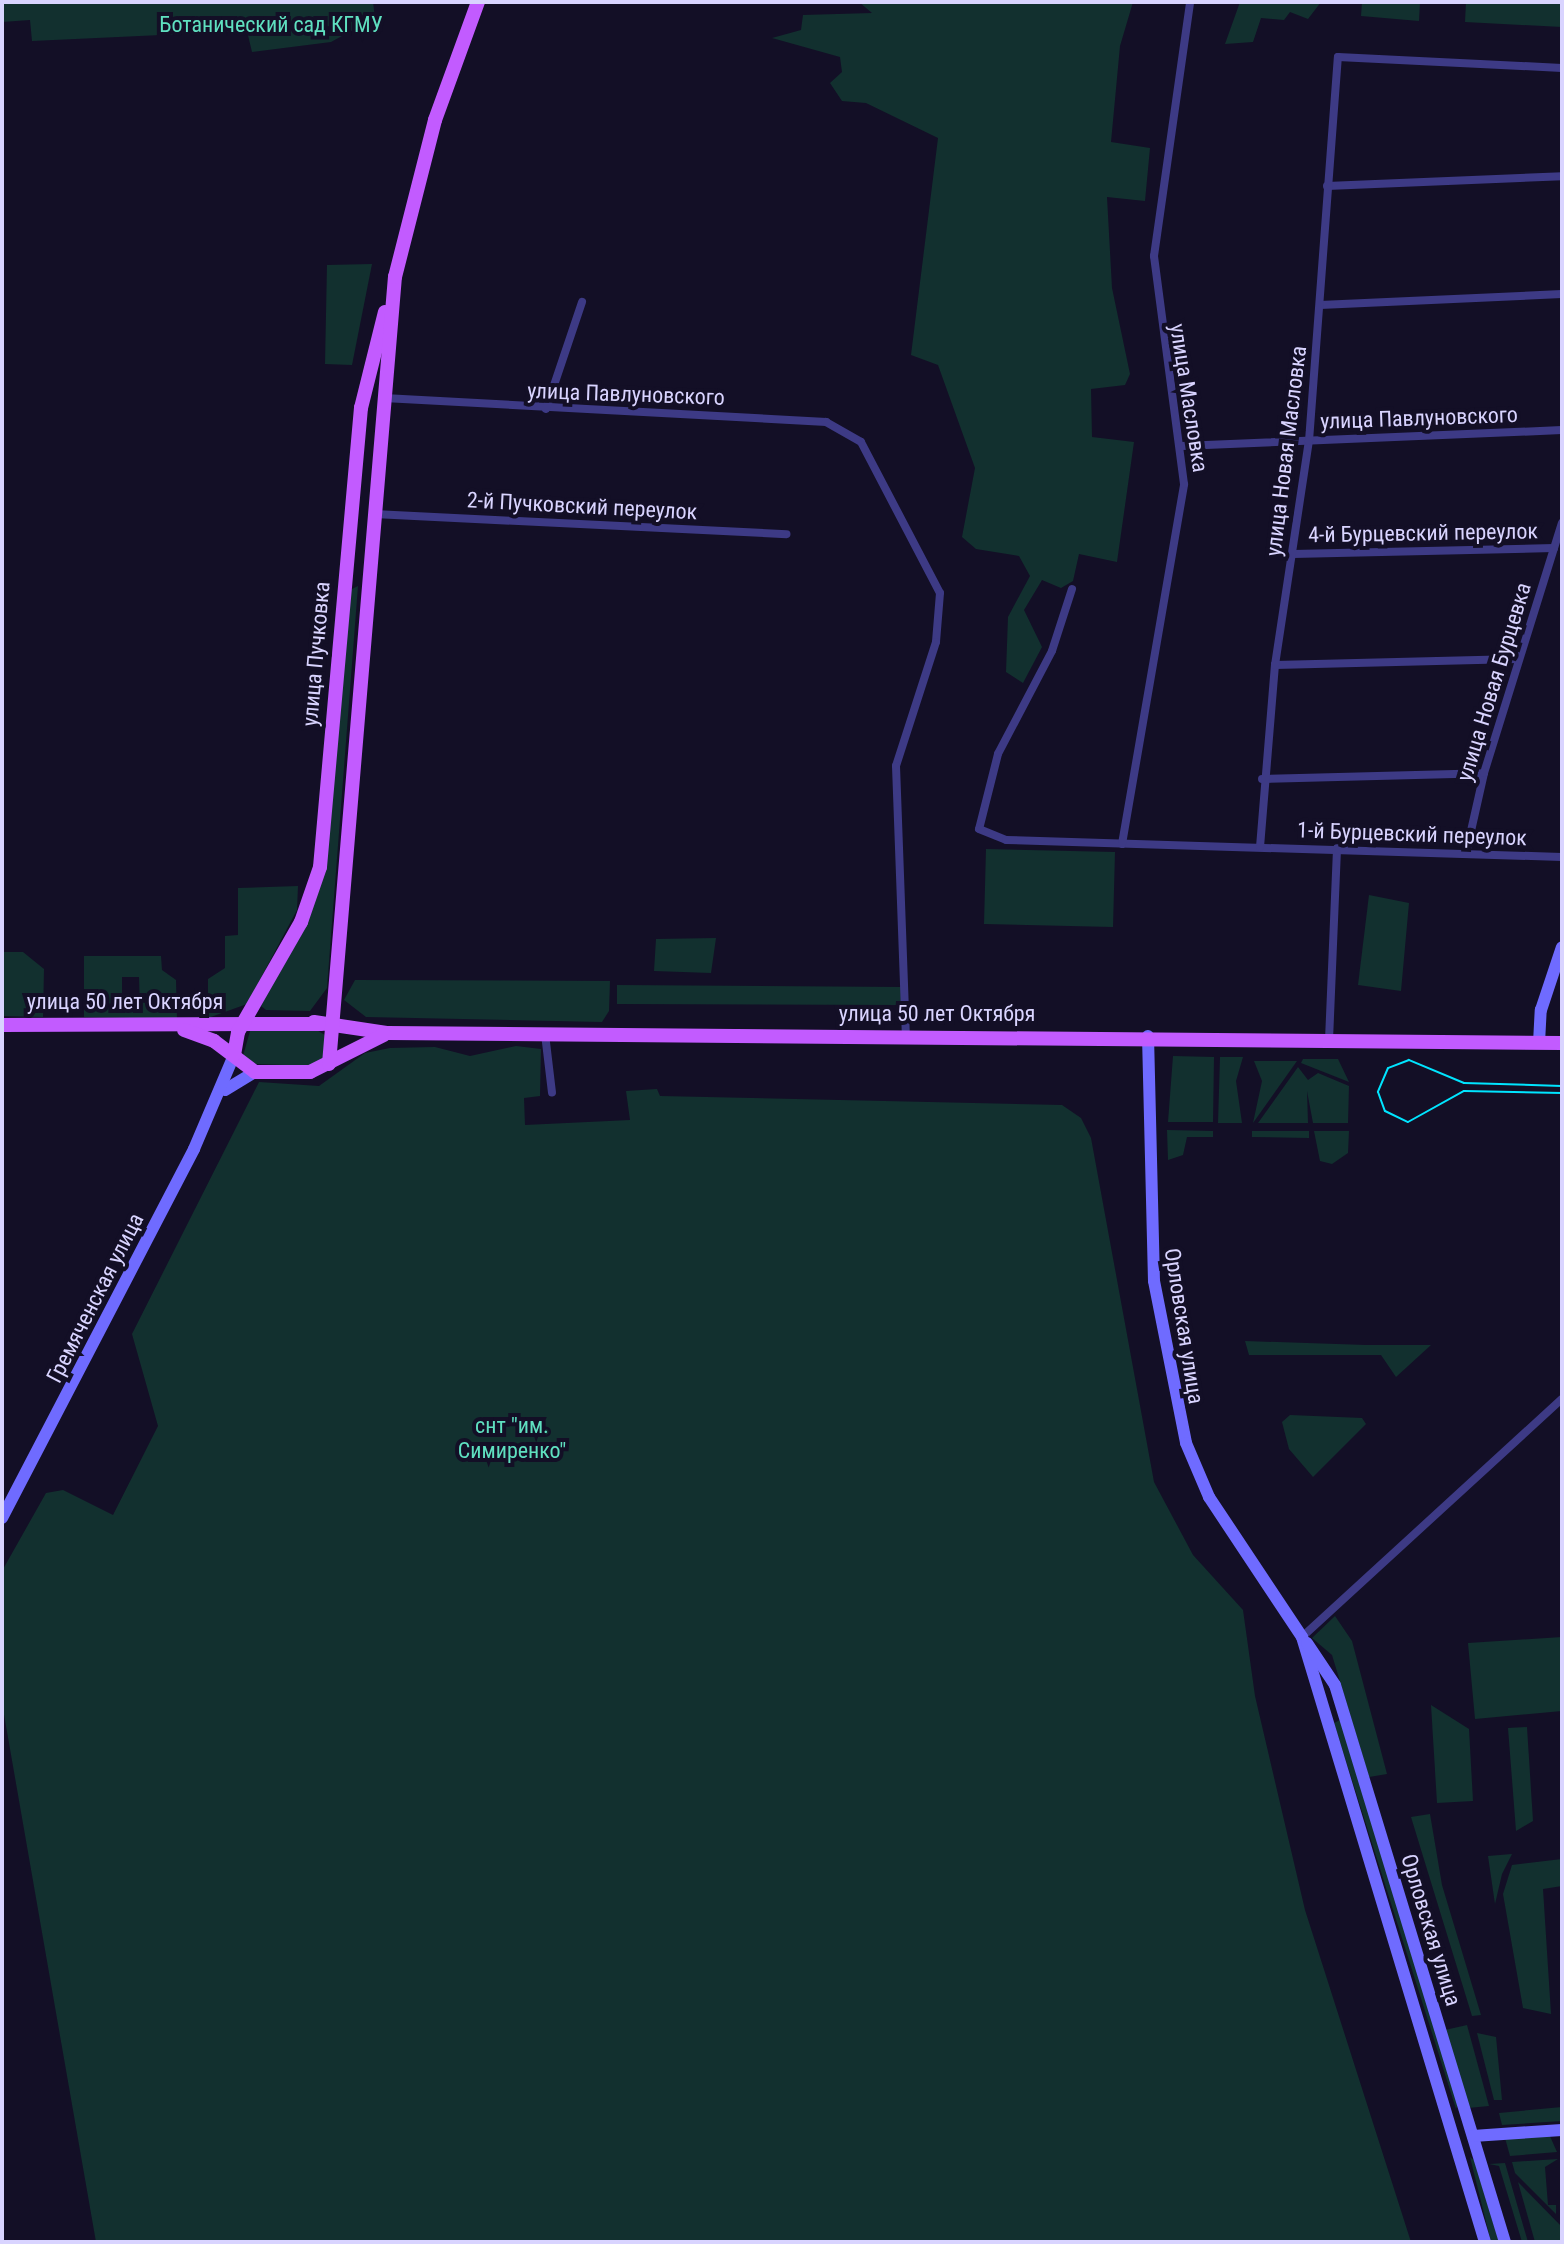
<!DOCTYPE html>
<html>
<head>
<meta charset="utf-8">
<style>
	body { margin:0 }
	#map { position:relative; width:1564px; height:2244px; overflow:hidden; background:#130f26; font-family:"Roboto Condensed",sans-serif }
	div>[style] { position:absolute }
	.green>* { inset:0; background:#12302f }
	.street>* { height:8px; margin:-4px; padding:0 4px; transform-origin:4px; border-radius:4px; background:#3d3a85 }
	.secondary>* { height:12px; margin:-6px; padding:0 6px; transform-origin:6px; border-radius:6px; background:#6f6bff }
	.primary>* { height:14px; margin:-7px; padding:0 7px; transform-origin:7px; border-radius:7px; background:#c25bff }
	.tram>* { height:2px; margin:-1px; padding:0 1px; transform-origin:1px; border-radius:1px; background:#00e5ff }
	span { translate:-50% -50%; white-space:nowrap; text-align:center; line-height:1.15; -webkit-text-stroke:8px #130f26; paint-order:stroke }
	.park-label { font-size:22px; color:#5fe0c0 }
	.street-label { font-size:22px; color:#d9d4ff }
	.frame { position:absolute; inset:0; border:4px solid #d9d4ff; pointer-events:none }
</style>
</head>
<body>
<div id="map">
	<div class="green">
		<div style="clip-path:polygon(2px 2px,373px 2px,375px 18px,331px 42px,252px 52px,247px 31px,32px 41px,30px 20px,2px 22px)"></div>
		<div style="clip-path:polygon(859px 2px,1133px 2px,1120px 46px,1111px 142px,1150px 148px,1145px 201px,1107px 197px,1112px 288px,1130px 374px,1125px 385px,1091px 389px,1092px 437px,1134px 442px,1117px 562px,1079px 554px,1073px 581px,1061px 588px,1042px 580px,1024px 610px,1042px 647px,1023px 683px,1006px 672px,1008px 617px,1030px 576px,1019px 556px,976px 549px,962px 537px,975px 468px,938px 365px,911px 355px,938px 138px,866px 103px,842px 101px,830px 83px,842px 72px,840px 57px,772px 38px,801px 30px,803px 15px,872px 13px)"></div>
		<div style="clip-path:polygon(1240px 2px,1321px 2px,1308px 19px,1290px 12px,1284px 20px,1261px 18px,1253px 42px,1225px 44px)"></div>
		<div style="clip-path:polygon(1362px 2px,1420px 2px,1419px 21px,1361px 16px)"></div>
		<div style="clip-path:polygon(1466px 2px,1562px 2px,1562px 27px,1465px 22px)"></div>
		<div style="clip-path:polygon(372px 264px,352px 365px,325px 364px,327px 265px)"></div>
		<div style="clip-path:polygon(358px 586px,327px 988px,310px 1011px,266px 1010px,261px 1006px,323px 878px,350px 590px)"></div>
		<div style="clip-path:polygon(986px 849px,1115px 852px,1113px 927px,984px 924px)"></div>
		<div style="clip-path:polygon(298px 886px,297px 910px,247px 1004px,208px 1018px,208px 979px,225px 968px,225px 936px,238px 935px,238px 888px)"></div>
		<div style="clip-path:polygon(1369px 895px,1409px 903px,1401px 991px,1358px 985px)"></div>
		<div style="clip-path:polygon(716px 938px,711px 973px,654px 971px,656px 939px)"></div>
		<div style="clip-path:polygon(2px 952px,23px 952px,44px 969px,43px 1017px,2px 1016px)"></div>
		<div style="clip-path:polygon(evenodd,84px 956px,161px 956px,162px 970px,176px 980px,177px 1019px,84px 1017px,84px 956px,122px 977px,139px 977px,140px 1010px,122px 1010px,122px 977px)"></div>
		<div style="clip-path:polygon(355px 980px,610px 981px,609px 1011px,602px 1022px,366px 1017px,344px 1000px)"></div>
		<div style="clip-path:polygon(617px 985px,901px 987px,901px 1005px,617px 1004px)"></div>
		<div style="clip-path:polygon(315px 1029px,325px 1035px,323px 1059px,312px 1066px,256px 1064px,243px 1056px,250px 1031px)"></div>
		<div style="clip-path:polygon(516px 1046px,541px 1049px,540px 1096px,524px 1098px,525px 1125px,630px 1120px,626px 1091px,657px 1089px,660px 1096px,1062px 1105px,1081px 1118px,1091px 1138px,1154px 1482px,1193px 1555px,1243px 1610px,1255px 1696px,1305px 1910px,1411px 2242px,96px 2242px,2px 1703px,2px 1571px,46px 1493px,63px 1490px,113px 1515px,158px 1426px,132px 1334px,259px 1082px,319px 1086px,365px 1053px,390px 1048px,435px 1047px,470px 1056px)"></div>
		<div style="clip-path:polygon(1173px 1056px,1214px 1057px,1213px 1122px,1168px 1122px)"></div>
		<div style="clip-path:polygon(1220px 1057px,1243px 1057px,1236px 1081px,1242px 1123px,1218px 1123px)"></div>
		<div style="clip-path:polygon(1303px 1059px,1338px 1059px,1349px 1082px,1301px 1063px)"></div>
		<div style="clip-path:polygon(1254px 1061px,1297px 1061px,1253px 1123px,1262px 1081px)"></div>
		<div style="clip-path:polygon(1298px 1067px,1308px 1080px,1318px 1073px,1349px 1086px,1348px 1123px,1313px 1123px,1307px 1091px,1308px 1123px,1258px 1123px)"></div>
		<div style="clip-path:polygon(1167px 1130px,1213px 1131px,1213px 1137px,1187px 1137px,1183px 1155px,1168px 1160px)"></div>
		<div style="clip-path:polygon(1252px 1131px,1309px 1131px,1309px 1138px,1252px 1137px)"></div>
		<div style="clip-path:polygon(1314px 1131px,1349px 1131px,1348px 1153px,1332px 1164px,1320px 1161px)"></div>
		<div style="clip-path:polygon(1245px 1341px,1366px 1345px,1431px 1345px,1396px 1377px,1381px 1355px,1249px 1355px)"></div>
		<div style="clip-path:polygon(1290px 1415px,1362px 1418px,1366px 1424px,1313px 1477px,1289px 1449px,1282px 1422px)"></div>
		<div style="clip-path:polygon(1335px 1616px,1352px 1641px,1387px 1774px,1369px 1777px,1332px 1655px,1312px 1638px)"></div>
		<div style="clip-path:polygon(1562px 1637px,1562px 1711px,1475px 1719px,1468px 1643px)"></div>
		<div style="clip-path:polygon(1431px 1705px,1469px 1729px,1473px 1801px,1437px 1803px)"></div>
		<div style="clip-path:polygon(1340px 1720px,1458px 2104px,1456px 2109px,1334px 1723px)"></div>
		<div style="clip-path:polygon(1527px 1727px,1533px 1821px,1516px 1831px,1508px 1728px)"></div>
		<div style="clip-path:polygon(1430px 1814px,1442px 1885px,1481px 2015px,1472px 2016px,1411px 1817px)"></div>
		<div style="clip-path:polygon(1512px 1854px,1502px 1874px,1495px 1904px,1488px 1856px)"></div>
		<div style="clip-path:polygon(1562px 1859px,1562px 1886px,1543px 1889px,1551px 2014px,1523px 2008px,1503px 1894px,1512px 1865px)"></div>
		<div style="clip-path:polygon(1467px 2025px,1489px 2106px,1468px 2108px,1445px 2030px)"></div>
		<div style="clip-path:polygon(1477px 2033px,1496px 2037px,1502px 2100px,1494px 2100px)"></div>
		<div style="clip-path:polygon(1562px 2107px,1562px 2121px,1502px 2125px,1499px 2113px)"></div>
		<div style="clip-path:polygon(1549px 2134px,1557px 2152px,1510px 2156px,1505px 2138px)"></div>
		<div style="clip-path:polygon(1470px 2157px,1474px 2160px,1499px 2242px,1491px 2242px)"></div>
		<div style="clip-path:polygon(1558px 2159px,1545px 2167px,1548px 2205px,1556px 2205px,1556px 2214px,1515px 2173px,1512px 2162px)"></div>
		<div style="clip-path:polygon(1505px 2163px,1528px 2242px,1522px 2242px,1499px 2166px,1489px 2164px)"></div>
		<div style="clip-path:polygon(1518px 2182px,1562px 2227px,1562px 2242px,1535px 2242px)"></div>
	</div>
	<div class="street">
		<div style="left:1327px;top:186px;width:235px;rotate:-2.4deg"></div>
		<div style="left:1320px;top:305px;width:242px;rotate:-2.6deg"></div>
		<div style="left:384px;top:398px;width:443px;rotate:3.1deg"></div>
		<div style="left:826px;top:422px;width:40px;rotate:29.7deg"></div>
		<div style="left:861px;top:442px;width:170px;rotate:62.4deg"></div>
		<div style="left:940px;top:593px;width:49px;rotate:94.7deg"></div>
		<div style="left:936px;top:642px;width:130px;rotate:107.9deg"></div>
		<div style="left:896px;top:766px;width:271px;rotate:87.9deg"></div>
		<div style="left:546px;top:409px;width:113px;rotate:-71.4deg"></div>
		<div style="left:1182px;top:446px;width:380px;rotate:-2.4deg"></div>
		<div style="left:374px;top:514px;width:413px;rotate:2.8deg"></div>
		<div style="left:1293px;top:554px;width:261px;rotate:-1.3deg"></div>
		<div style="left:1072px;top:589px;width:65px;rotate:107.9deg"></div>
		<div style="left:1052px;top:651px;width:116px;rotate:117.7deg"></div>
		<div style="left:998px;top:754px;width:77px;rotate:104.2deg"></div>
		<div style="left:979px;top:829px;width:29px;rotate:22deg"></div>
		<div style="left:1006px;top:840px;width:556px;rotate:1.75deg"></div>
		<div style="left:1275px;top:665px;width:243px;rotate:-1.4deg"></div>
		<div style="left:1262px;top:779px;width:222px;rotate:-1.5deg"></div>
		<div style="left:1122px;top:844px;width:365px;rotate:-80.2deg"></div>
		<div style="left:1184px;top:484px;width:230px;rotate:-97.5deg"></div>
		<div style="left:1154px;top:256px;width:257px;rotate:-81.9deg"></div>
		<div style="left:1260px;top:847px;width:183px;rotate:-85.3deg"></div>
		<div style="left:1275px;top:665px;width:227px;rotate:-81.4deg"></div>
		<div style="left:1309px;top:441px;width:385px;rotate:-85.7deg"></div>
		<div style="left:1338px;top:57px;width:224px;rotate:2.8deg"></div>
		<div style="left:1466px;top:853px;width:82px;rotate:-77.3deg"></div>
		<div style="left:1484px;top:773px;width:262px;rotate:-72.7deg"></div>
		<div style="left:545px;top:1034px;width:59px;rotate:83.2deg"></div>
		<div style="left:1329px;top:1040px;width:192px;rotate:-87.6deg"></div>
		<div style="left:1302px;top:1637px;width:352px;rotate:-42.5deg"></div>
	</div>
	<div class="secondary">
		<div style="left:1148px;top:1036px;width:245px;rotate:88.6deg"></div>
		<div style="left:1154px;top:1281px;width:165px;rotate:78.8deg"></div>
		<div style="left:1186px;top:1443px;width:59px;rotate:66.9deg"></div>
		<div style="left:1209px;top:1497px;width:168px;rotate:56.4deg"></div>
		<div style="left:1302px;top:1637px;width:632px;rotate:73.17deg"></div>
		<div style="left:1539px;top:1043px;width:33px;rotate:-87deg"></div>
		<div style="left:1541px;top:1010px;width:66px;rotate:-71.6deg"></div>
		<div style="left:225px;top:1090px;width:35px;rotate:-31deg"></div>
		<div style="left:2px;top:1518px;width:416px;rotate:-62.5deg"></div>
		<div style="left:194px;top:1149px;width:102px;rotate:-66.9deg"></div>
		<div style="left:1307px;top:1643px;width:50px;rotate:56.3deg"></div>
		<div style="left:1335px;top:1685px;width:582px;rotate:73.03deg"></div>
		<div style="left:1473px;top:2136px;width:89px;rotate:-3.9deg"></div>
	</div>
	<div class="primary">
		<div style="left:314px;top:1022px;width:75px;rotate:8.5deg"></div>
		<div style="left:388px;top:1033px;width:1174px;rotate:0.49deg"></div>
		<div style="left:2px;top:1025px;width:320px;rotate:-0.2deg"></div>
		<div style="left:184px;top:1030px;width:32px;rotate:20deg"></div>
		<div style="left:214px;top:1041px;width:51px;rotate:37.1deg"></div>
		<div style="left:255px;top:1072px;width:55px"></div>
		<div style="left:310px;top:1072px;width:83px;rotate:-26.6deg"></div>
		<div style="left:234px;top:1055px;width:23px;rotate:-80deg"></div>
		<div style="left:238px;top:1032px;width:127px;rotate:-60.2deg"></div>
		<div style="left:301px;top:922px;width:58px;rotate:-70.9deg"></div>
		<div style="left:320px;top:867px;width:461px;rotate:-84.9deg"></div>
		<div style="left:361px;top:408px;width:99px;rotate:-76deg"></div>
		<div style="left:329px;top:1064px;width:790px;rotate:-85.21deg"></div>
		<div style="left:395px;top:277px;width:162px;rotate:-75.7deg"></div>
		<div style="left:435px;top:120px;width:126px;rotate:-70deg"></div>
	</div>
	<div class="tram">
		<div style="left:1562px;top:1086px;width:98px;rotate:-178.2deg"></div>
		<div style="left:1464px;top:1083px;width:60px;rotate:-157.3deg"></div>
		<div style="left:1409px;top:1060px;width:22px;rotate:159deg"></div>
		<div style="left:1388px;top:1068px;width:26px;rotate:113deg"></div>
		<div style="left:1378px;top:1092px;width:20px;rotate:70deg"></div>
		<div style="left:1385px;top:1111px;width:25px;rotate:26deg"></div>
		<div style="left:1408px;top:1122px;width:64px;rotate:-29deg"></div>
		<div style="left:1464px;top:1091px;width:98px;rotate:1.2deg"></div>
	</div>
	<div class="park-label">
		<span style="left:271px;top:25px">Ботанический сад КГМУ</span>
		<span style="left:512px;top:1438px">снт "им.<br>Симиренко"</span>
	</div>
	<div class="street-label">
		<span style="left:626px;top:394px;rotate:2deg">улица Павлуновского</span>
		<span style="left:1189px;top:398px;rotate:81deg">улица Масловка</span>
		<span style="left:1419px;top:418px;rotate:-2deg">улица Павлуновского</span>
		<span style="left:1286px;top:451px;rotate:-83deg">улица Новая Масловка</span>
		<span style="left:582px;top:506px;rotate:3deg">2-й Пучковский переулок</span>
		<span style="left:1423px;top:533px;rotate:-1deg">4-й Бурцевский переулок</span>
		<span style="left:316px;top:654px;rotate:-85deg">улица Пучковка</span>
		<span style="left:1494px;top:682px;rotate:-73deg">улица Новая Бурцевка</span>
		<span style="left:1412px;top:834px;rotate:2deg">1-й Бурцевский переулок</span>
		<span style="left:125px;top:1002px">улица 50 лет Октября</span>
		<span style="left:937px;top:1014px">улица 50 лет Октября</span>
		<span style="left:95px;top:1298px;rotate:-63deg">Гремяченская улица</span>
		<span style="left:1184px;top:1326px;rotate:81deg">Орловская улица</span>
		<span style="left:1431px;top:1930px;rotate:73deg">Орловская улица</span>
	</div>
	<div class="frame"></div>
</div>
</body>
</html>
